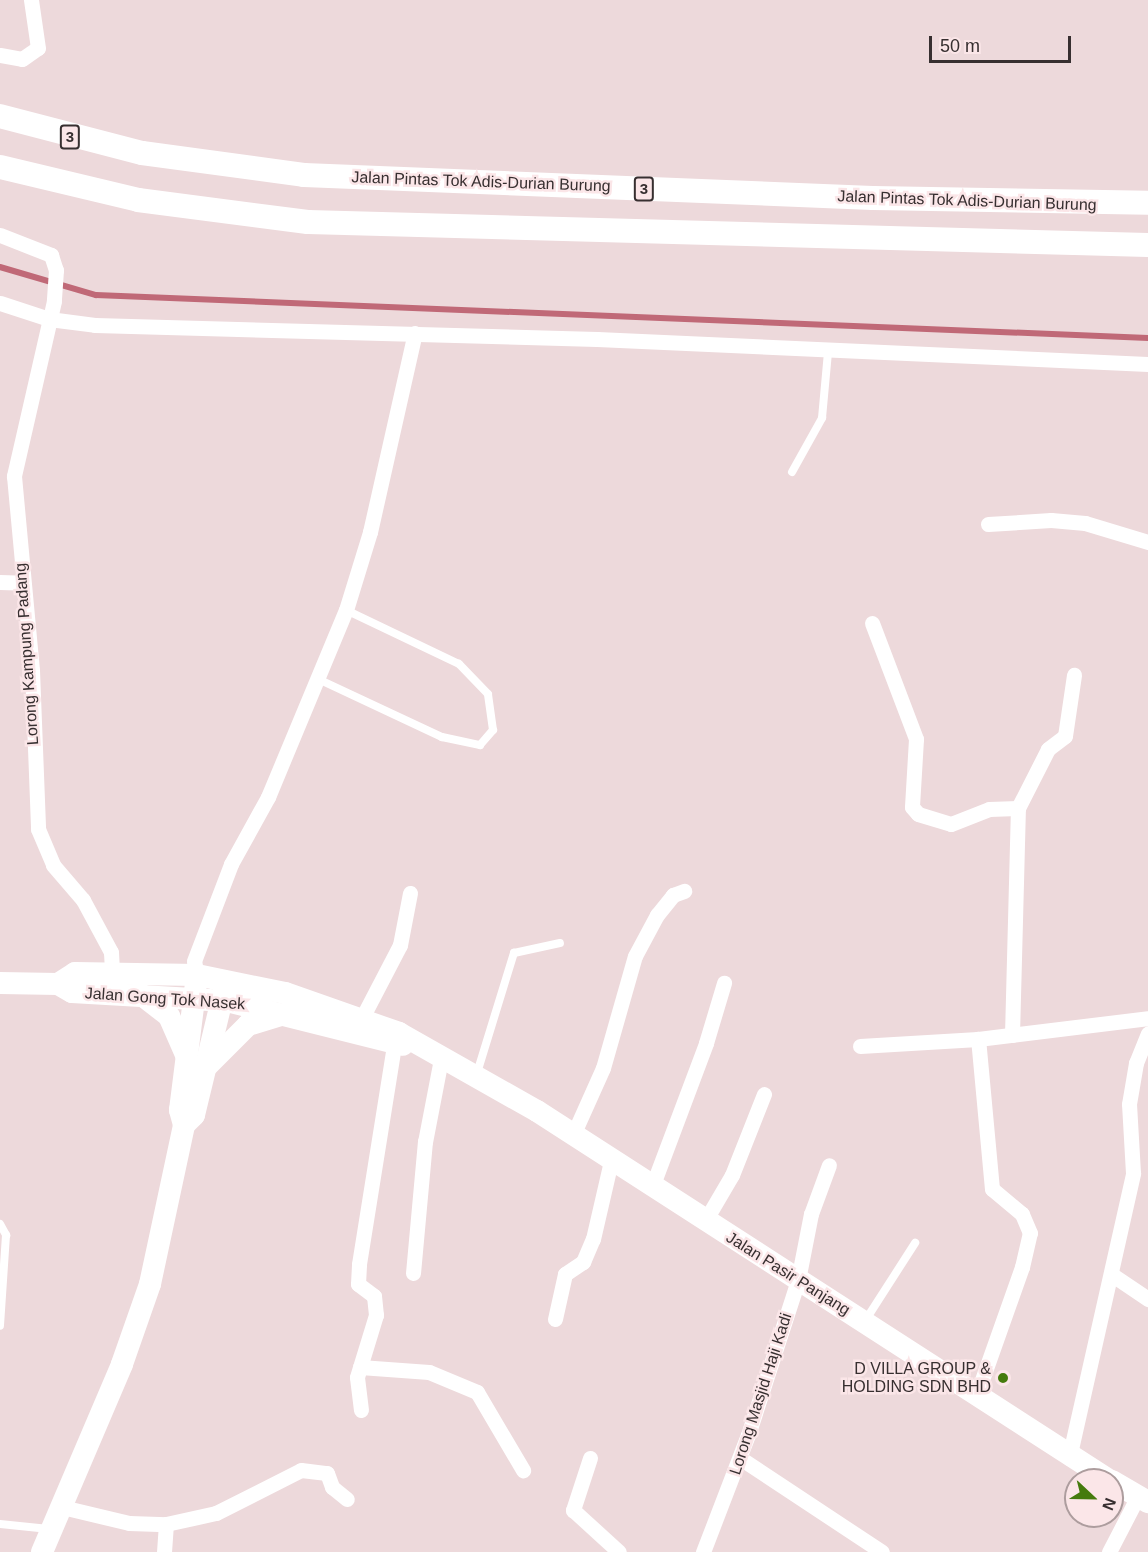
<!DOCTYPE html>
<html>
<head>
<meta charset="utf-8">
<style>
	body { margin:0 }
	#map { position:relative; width:1148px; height:1552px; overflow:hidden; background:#edd9db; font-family:Arial,sans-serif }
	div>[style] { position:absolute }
	.stream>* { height:6px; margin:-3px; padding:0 3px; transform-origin:3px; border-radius:3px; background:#c06977 }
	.lane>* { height:8px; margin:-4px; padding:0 4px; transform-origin:4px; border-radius:4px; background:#fff }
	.street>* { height:15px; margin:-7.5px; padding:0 7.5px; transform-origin:7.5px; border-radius:7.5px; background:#fff }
	.secondary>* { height:22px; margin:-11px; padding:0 11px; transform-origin:11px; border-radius:11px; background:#fff }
	.primary>* { height:24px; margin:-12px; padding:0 12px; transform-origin:12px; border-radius:12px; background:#fff }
	.dots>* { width:16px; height:16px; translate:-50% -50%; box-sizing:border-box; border:3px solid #fbe6e8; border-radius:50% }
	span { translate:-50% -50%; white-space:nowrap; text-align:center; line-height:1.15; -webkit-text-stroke:5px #fbe6e8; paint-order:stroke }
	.shield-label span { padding:2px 4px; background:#fbe6e8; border:2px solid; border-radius:4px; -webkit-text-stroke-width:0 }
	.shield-label { font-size:15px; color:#372f30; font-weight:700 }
	.street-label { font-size:16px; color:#372f30 }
	.poi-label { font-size:16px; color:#372f30 }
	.right { translate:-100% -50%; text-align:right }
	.north { position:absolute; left:1064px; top:1468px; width:60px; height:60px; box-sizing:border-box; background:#fbe6e8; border:2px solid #ad9d9e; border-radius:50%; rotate:112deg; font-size:16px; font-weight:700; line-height:24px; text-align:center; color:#372f30 }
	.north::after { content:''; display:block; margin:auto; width:21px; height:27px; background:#457b0d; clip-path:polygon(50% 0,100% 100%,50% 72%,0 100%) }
	.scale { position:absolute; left:929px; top:36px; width:142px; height:27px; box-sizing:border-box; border:3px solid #372f30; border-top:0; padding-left:8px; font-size:18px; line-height:21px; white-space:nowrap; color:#372f30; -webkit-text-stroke:4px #fbe6e8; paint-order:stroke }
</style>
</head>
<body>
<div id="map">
	<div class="stream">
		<div style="left:0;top:267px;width:100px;rotate:16.3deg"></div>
		<div style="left:96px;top:295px;width:1053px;rotate:2.34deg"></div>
	</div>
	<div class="lane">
		<div style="left:792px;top:472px;width:62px;rotate:-60.9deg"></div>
		<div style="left:822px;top:418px;width:66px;rotate:-84.8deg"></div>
		<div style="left:318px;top:679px;width:137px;rotate:25.1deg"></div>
		<div style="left:442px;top:737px;width:39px;rotate:12deg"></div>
		<div style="left:480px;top:745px;width:20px;rotate:-49deg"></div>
		<div style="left:493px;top:730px;width:36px;rotate:-98deg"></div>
		<div style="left:488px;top:694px;width:42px;rotate:-134deg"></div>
		<div style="left:459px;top:664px;width:125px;rotate:-154.5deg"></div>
		<div style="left:477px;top:1073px;width:126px;rotate:-72.9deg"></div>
		<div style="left:514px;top:953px;width:47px;rotate:-12.3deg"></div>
		<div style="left:0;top:1224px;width:13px;rotate:61deg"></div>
		<div style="left:6px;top:1235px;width:91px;rotate:93.8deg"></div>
		<div style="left:865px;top:1321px;width:93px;rotate:-57.3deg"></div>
		<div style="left:0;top:1524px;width:49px;rotate:5.8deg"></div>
	</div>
	<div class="street">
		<div style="left:0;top:55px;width:22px;rotate:10deg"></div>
		<div style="left:22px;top:59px;width:19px;rotate:-35deg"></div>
		<div style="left:38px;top:48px;width:49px;rotate:-98.3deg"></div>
		<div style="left:0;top:235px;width:55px;rotate:21.4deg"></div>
		<div style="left:51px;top:255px;width:16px;rotate:72deg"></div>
		<div style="left:56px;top:270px;width:31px;rotate:94deg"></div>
		<div style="left:54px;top:301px;width:180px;rotate:102.9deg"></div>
		<div style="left:14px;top:476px;width:195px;rotate:84.7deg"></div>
		<div style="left:32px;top:670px;width:159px;rotate:87.8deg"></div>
		<div style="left:38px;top:829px;width:39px;rotate:67deg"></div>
		<div style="left:53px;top:865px;width:46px;rotate:49.4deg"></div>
		<div style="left:83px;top:900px;width:59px;rotate:61.7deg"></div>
		<div style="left:111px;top:952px;width:20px;rotate:87deg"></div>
		<div style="left:0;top:303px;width:52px;rotate:18.1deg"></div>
		<div style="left:49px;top:319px;width:46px;rotate:7.4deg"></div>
		<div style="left:95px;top:325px;width:502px;rotate:1.6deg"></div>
		<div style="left:597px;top:339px;width:552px;rotate:2.6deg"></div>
		<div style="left:988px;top:524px;width:63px;rotate:-3.6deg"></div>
		<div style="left:1051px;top:520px;width:34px;rotate:5deg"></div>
		<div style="left:1085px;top:523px;width:66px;rotate:16.8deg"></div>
		<div style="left:0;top:582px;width:23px;rotate:2deg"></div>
		<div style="left:872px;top:623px;width:124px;rotate:69.2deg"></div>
		<div style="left:916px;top:739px;width:68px;rotate:93.4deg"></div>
		<div style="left:912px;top:807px;width:9px;rotate:49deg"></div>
		<div style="left:918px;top:814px;width:34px;rotate:17deg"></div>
		<div style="left:951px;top:824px;width:41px;rotate:-21.5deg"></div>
		<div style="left:989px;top:809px;width:29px;rotate:-2deg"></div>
		<div style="left:197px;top:975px;width:14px;rotate:-102deg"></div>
		<div style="left:194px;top:961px;width:104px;rotate:-69.1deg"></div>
		<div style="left:231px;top:864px;width:77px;rotate:-61.1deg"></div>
		<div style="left:268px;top:797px;width:203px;rotate:-67.4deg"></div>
		<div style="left:346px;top:610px;width:82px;rotate:-72.9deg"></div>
		<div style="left:370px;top:532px;width:204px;rotate:-77.3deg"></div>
		<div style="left:362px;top:1018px;width:82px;rotate:-62.5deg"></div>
		<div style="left:400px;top:945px;width:53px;rotate:-79.1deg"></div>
		<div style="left:1012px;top:1035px;width:227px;rotate:-88.5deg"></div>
		<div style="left:1018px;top:808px;width:66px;rotate:-63deg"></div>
		<div style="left:1048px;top:749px;width:21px;rotate:-37deg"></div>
		<div style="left:1065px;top:736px;width:62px;rotate:-81.6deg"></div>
		<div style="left:860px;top:1046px;width:118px;rotate:-3.4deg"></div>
		<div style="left:978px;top:1039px;width:171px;rotate:-7deg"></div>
		<div style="left:573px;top:1135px;width:73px;rotate:-65.9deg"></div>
		<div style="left:603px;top:1068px;width:116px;rotate:-74.1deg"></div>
		<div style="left:635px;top:956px;width:47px;rotate:-61.8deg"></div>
		<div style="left:657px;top:915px;width:26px;rotate:-51deg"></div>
		<div style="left:673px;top:895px;width:12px;rotate:-20deg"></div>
		<div style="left:652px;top:1187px;width:154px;rotate:-69.4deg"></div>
		<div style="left:706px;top:1043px;width:63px;rotate:-73.3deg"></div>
		<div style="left:705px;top:1221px;width:53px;rotate:-59.6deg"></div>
		<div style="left:732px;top:1175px;width:87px;rotate:-68.4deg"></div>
		<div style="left:413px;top:1273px;width:132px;rotate:-84.8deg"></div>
		<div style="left:425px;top:1142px;width:85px;rotate:-79.1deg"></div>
		<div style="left:1111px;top:1274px;width:45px;rotate:34deg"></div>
		<div style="left:555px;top:1319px;width:46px;rotate:-77.5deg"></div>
		<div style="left:565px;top:1274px;width:22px;rotate:-34deg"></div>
		<div style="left:583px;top:1262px;width:25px;rotate:-67deg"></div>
		<div style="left:593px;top:1239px;width:80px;rotate:-77deg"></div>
		<div style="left:360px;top:1367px;width:69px;rotate:4.1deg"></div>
		<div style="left:429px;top:1372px;width:52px;rotate:22.6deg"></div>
		<div style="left:477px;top:1392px;width:91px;rotate:59.5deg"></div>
		<div style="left:977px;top:1394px;width:135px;rotate:-70.5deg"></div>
		<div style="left:1022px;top:1267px;width:35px;rotate:-77deg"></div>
		<div style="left:1030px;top:1233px;width:21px;rotate:-113deg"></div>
		<div style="left:1022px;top:1214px;width:39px;rotate:-140deg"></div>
		<div style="left:992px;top:1189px;width:151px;rotate:-95.3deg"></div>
		<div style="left:361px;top:1410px;width:33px;rotate:-97deg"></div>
		<div style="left:357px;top:1377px;width:65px;rotate:-73deg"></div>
		<div style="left:376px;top:1315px;width:19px;rotate:-96deg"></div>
		<div style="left:374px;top:1296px;width:20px;rotate:-143deg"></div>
		<div style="left:358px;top:1284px;width:20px;rotate:-87deg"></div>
		<div style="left:359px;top:1264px;width:222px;rotate:-80.9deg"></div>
		<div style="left:590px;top:1458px;width:55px;rotate:108.1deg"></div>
		<div style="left:573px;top:1510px;width:62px;rotate:42.4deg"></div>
		<div style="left:740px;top:1458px;width:170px;rotate:33.5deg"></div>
		<div style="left:1069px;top:1458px;width:292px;rotate:-77.3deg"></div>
		<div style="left:1133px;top:1173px;width:69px;rotate:-93.3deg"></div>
		<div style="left:1129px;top:1104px;width:42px;rotate:-80.3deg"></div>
		<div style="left:1136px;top:1063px;width:32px;rotate:-68deg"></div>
		<div style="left:62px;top:1507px;width:69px;rotate:13.4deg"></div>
		<div style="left:129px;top:1523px;width:37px;rotate:2deg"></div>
		<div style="left:166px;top:1524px;width:51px;rotate:-12.4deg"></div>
		<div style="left:216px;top:1513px;width:95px;rotate:-26.8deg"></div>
		<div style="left:301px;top:1470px;width:26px;rotate:7deg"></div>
		<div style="left:327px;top:1473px;width:15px;rotate:70deg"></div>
		<div style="left:332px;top:1487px;width:19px;rotate:39deg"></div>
		<div style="left:164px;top:1552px;width:28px;rotate:-86deg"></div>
		<div style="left:703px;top:1552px;width:125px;rotate:-69deg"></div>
		<div style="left:748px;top:1435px;width:163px;rotate:-72.1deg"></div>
		<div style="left:798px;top:1280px;width:67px;rotate:-78.9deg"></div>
		<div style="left:811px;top:1214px;width:52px;rotate:-69.8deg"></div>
		<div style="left:1109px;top:1552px;width:63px;rotate:-62.6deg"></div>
	</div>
	<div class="secondary">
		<div style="left:0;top:983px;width:58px;rotate:1deg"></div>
		<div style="left:58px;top:984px;width:16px;rotate:30deg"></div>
		<div style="left:72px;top:992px;width:155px;rotate:3.3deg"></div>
		<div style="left:227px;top:1001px;width:181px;rotate:14deg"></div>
		<div style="left:58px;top:984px;width:20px;rotate:-33deg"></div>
		<div style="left:75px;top:973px;width:122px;rotate:0.9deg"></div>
		<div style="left:197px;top:975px;width:90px;rotate:11.6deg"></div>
		<div style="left:285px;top:993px;width:121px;rotate:19.3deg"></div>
		<div style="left:399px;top:1033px;width:159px;rotate:29.5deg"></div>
		<div style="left:537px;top:1111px;width:681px;rotate:32.83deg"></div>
		<div style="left:142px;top:995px;width:34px;rotate:38deg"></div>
		<div style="left:169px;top:1016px;width:43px;rotate:66.4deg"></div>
		<div style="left:208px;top:1065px;width:57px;rotate:-45deg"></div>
		<div style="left:248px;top:1025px;width:37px;rotate:-17deg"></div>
		<div style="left:184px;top:1125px;width:14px;rotate:-45deg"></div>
		<div style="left:194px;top:1115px;width:132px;rotate:-76.4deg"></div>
		<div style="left:1112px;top:1481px;width:42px;rotate:30.3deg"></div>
		<div style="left:42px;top:1552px;width:204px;rotate:-66.9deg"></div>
		<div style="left:122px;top:1364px;width:85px;rotate:-70.7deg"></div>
		<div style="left:150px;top:1284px;width:163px;rotate:-77.9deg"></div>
		<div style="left:184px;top:1125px;width:16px;rotate:-105deg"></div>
		<div style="left:180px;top:1110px;width:136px;rotate:-82.8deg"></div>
	</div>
	<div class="primary">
		<div style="left:0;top:116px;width:147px;rotate:14.6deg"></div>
		<div style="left:142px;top:153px;width:163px;rotate:7.7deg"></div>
		<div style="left:304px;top:175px;width:569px;rotate:2.31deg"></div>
		<div style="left:873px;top:198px;width:275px;rotate:1deg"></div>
		<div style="left:0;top:167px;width:142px;rotate:13.4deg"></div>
		<div style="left:138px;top:200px;width:171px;rotate:7.4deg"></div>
		<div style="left:308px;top:222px;width:840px;rotate:1.57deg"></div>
	</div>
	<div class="dots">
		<div style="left:1003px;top:1378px;background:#457b0d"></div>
	</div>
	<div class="shield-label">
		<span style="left:70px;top:137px">3</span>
		<span style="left:644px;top:189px">3</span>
	</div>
	<div class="street-label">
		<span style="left:481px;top:182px;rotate:2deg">Jalan Pintas Tok Adis-Durian Burung</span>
		<span style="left:967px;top:201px;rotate:2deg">Jalan Pintas Tok Adis-Durian Burung</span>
		<span style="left:27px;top:654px;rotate:-94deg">Lorong Kampung Padang</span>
		<span style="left:165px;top:999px;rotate:4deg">Jalan Gong Tok Nasek</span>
		<span style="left:788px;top:1274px;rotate:32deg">Jalan Pasir Panjang</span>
		<span style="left:761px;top:1394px;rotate:-72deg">Lorong Masjid Haji Kadi</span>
	</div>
	<div class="poi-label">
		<span class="right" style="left:991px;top:1378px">D VILLA GROUP &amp;<br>HOLDING SDN BHD</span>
	</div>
	<div class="north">N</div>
	<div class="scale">50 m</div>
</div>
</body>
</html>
